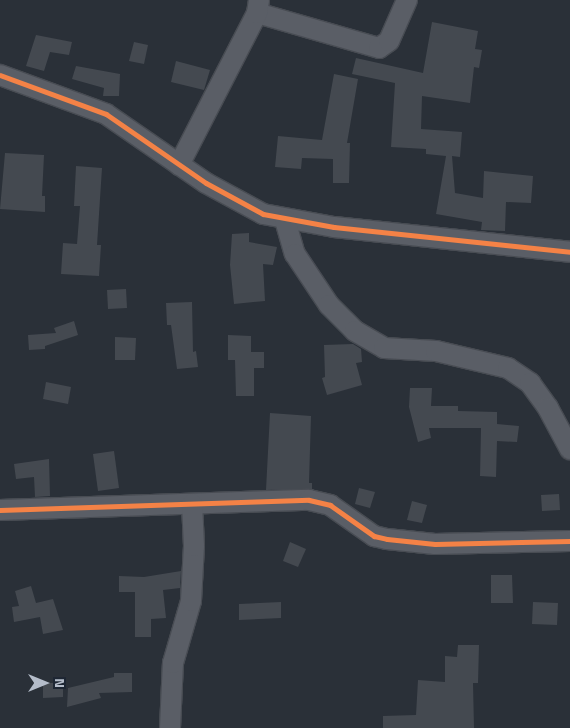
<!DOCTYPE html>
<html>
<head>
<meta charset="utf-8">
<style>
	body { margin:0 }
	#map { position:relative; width:570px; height:728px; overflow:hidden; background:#2a3038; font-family:"Titillium Web",sans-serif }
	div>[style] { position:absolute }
	.building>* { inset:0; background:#444950 }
	.roads { filter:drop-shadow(1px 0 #484c53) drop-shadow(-1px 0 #484c53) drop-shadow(0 1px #484c53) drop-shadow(0 -1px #484c53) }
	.minor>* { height:20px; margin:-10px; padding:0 10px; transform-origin:10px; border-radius:10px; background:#5a5e66 }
	.cycleway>* { height:5px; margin:-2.5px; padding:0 2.5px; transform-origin:2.5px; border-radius:2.5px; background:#f48246 }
	span { translate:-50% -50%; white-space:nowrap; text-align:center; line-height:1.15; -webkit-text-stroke:4px #1d2633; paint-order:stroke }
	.north { position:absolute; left:20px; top:658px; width:50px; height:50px; -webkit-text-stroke:4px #1d2633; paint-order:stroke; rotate:90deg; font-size:14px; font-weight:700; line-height:20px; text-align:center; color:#b4bcc9 }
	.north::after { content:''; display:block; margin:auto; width:18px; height:22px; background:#b4bcc9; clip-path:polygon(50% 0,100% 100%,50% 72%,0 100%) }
</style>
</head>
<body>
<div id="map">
	<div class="building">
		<div style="clip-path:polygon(432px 22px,478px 31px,475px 49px,482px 50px,479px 68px,474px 67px,470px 103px,422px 96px,421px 129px,462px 132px,460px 157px,452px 156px,455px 193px,483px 198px,484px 171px,533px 176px,531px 203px,506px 202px,505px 231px,481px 230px,482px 222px,436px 214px,446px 156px,426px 154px,426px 149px,391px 147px,395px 83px,352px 74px,356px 58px,423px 73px)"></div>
		<div style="clip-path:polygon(36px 35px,72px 42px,69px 55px,50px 52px,44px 71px,26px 66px)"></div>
		<div style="clip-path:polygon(134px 42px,148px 45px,144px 64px,129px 61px)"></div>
		<div style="clip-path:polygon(176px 61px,210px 70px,204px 90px,171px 82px)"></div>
		<div style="clip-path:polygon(76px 66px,120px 74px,119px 96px,103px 96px,104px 88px,72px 79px)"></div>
		<div style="clip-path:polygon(334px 74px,358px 79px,347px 143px,350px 143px,349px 183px,333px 183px,333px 159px,302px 158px,301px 169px,275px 167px,278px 136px,322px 140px)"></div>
		<div style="clip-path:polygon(5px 153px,44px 155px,42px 196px,45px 196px,45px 212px,0 209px)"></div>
		<div style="clip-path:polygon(76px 166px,102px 168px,97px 245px,101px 245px,99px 276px,61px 274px,63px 243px,77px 244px,80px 206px,74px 206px)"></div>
		<div style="clip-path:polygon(249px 233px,249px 242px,277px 247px,273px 265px,263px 264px,265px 301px,234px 304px,230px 265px,232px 234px)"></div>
		<div style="clip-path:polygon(126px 289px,127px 308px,108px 309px,107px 290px)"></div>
		<div style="clip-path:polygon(192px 302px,193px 352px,196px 351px,198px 367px,177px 369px,171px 325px,167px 325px,166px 303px)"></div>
		<div style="clip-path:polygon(74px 321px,78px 335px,45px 346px,45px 349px,29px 350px,28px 335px,56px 333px,54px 328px)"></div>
		<div style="clip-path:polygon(228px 335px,251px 336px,251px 352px,264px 352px,264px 368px,254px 368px,254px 396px,236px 396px,235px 360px,228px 360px)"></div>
		<div style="clip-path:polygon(115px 337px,136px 338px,135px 360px,115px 360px)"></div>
		<div style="clip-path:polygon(353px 344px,361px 349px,362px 362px,356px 363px,362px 385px,327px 395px,322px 378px,325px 377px,324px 345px)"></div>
		<div style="clip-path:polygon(46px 382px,71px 387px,68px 404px,43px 399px)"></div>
		<div style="clip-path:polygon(410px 388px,432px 388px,431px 406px,458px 406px,458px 411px,497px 412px,497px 424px,519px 426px,517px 442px,497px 441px,496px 477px,480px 476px,481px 428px,429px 428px,431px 438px,418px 442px,409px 407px)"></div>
		<div style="clip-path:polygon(270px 413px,311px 416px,309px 483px,312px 483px,312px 489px,266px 490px)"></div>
		<div style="clip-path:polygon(114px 451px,119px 488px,98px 491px,93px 454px)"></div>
		<div style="clip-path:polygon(49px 459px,50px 496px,35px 497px,34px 477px,16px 479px,14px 464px)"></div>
		<div style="clip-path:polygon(359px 488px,375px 492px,370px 508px,355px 504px)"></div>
		<div style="clip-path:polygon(559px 494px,560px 510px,542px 511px,541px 495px)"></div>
		<div style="clip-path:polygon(412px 501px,427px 505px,422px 523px,407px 520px)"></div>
		<div style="clip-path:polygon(290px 542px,306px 549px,298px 567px,283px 561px)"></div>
		<div style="clip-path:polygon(181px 571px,180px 588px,163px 590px,166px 618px,151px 619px,151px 637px,135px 637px,135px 592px,119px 592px,119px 576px,144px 577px)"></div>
		<div style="clip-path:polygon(491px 575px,512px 575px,513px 603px,491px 603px)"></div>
		<div style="clip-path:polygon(31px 586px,36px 603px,53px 599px,63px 630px,43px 634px,40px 617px,14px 622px,12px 607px,19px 606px,15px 591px)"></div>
		<div style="clip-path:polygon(281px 602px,281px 618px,239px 620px,239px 604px)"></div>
		<div style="clip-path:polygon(533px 602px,558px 603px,557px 625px,532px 624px)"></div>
		<div style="clip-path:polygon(458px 645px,479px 645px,478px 683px,473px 683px,474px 728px,383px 728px,383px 716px,416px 715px,418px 680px,445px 682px,445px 656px,457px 657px)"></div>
		<div style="clip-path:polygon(114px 673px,132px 673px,132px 692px,99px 693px,101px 698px,67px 707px,68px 688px,114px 677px)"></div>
		<div style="clip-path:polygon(43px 683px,63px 683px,63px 697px,43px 698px)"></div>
	</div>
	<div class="roads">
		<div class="minor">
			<div style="left:257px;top:13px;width:127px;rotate:16deg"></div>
			<div style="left:379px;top:48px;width:12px;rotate:-35deg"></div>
			<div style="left:389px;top:41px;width:45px;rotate:-66.3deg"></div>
			<div style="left:0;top:75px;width:113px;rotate:20.2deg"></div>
			<div style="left:106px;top:114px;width:121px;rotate:34.6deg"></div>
			<div style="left:206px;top:183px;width:65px;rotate:28.5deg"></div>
			<div style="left:263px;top:214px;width:72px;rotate:10.4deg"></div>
			<div style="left:334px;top:227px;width:237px;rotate:6deg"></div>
			<div style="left:179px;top:165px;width:171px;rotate:-62.8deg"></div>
			<div style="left:257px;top:13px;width:13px;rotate:-81deg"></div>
			<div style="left:285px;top:220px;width:35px;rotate:74deg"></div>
			<div style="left:295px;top:254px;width:61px;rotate:56.3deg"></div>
			<div style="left:329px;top:305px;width:37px;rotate:45deg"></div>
			<div style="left:355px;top:331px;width:34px;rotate:30deg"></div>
			<div style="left:384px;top:348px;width:52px;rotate:3.3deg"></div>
			<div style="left:436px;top:351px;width:74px;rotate:13.3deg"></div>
			<div style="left:508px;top:368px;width:27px;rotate:34deg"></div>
			<div style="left:530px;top:383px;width:31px;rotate:54deg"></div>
			<div style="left:548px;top:408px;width:47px;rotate:61.8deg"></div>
			<div style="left:0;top:510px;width:309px;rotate:-1.9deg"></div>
			<div style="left:309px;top:500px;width:22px;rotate:13deg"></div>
			<div style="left:330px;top:505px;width:54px;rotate:35.2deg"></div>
			<div style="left:374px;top:536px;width:13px;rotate:13deg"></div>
			<div style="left:387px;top:539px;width:48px;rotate:5.9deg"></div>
			<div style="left:435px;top:544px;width:135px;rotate:-1.3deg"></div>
			<div style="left:170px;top:728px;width:65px;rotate:-87.4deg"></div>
			<div style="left:173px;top:663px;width:65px;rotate:-73.8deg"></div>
			<div style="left:191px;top:601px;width:55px;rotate:-86.9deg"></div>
			<div style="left:194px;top:546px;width:42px;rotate:-92.7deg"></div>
		</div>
	</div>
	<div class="cycleway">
		<div style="left:0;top:75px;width:113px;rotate:20.2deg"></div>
		<div style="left:106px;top:114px;width:121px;rotate:34.6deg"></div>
		<div style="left:206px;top:183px;width:65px;rotate:28.5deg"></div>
		<div style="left:263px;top:214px;width:72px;rotate:10.4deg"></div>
		<div style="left:334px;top:227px;width:237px;rotate:6deg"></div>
		<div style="left:0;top:510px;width:309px;rotate:-1.9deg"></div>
		<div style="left:309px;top:500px;width:22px;rotate:13deg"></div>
		<div style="left:330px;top:505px;width:54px;rotate:35.2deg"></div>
		<div style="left:374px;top:536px;width:13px;rotate:13deg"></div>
		<div style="left:387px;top:539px;width:48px;rotate:5.9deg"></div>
		<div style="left:435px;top:544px;width:135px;rotate:-1.3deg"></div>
	</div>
	<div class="north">N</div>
</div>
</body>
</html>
